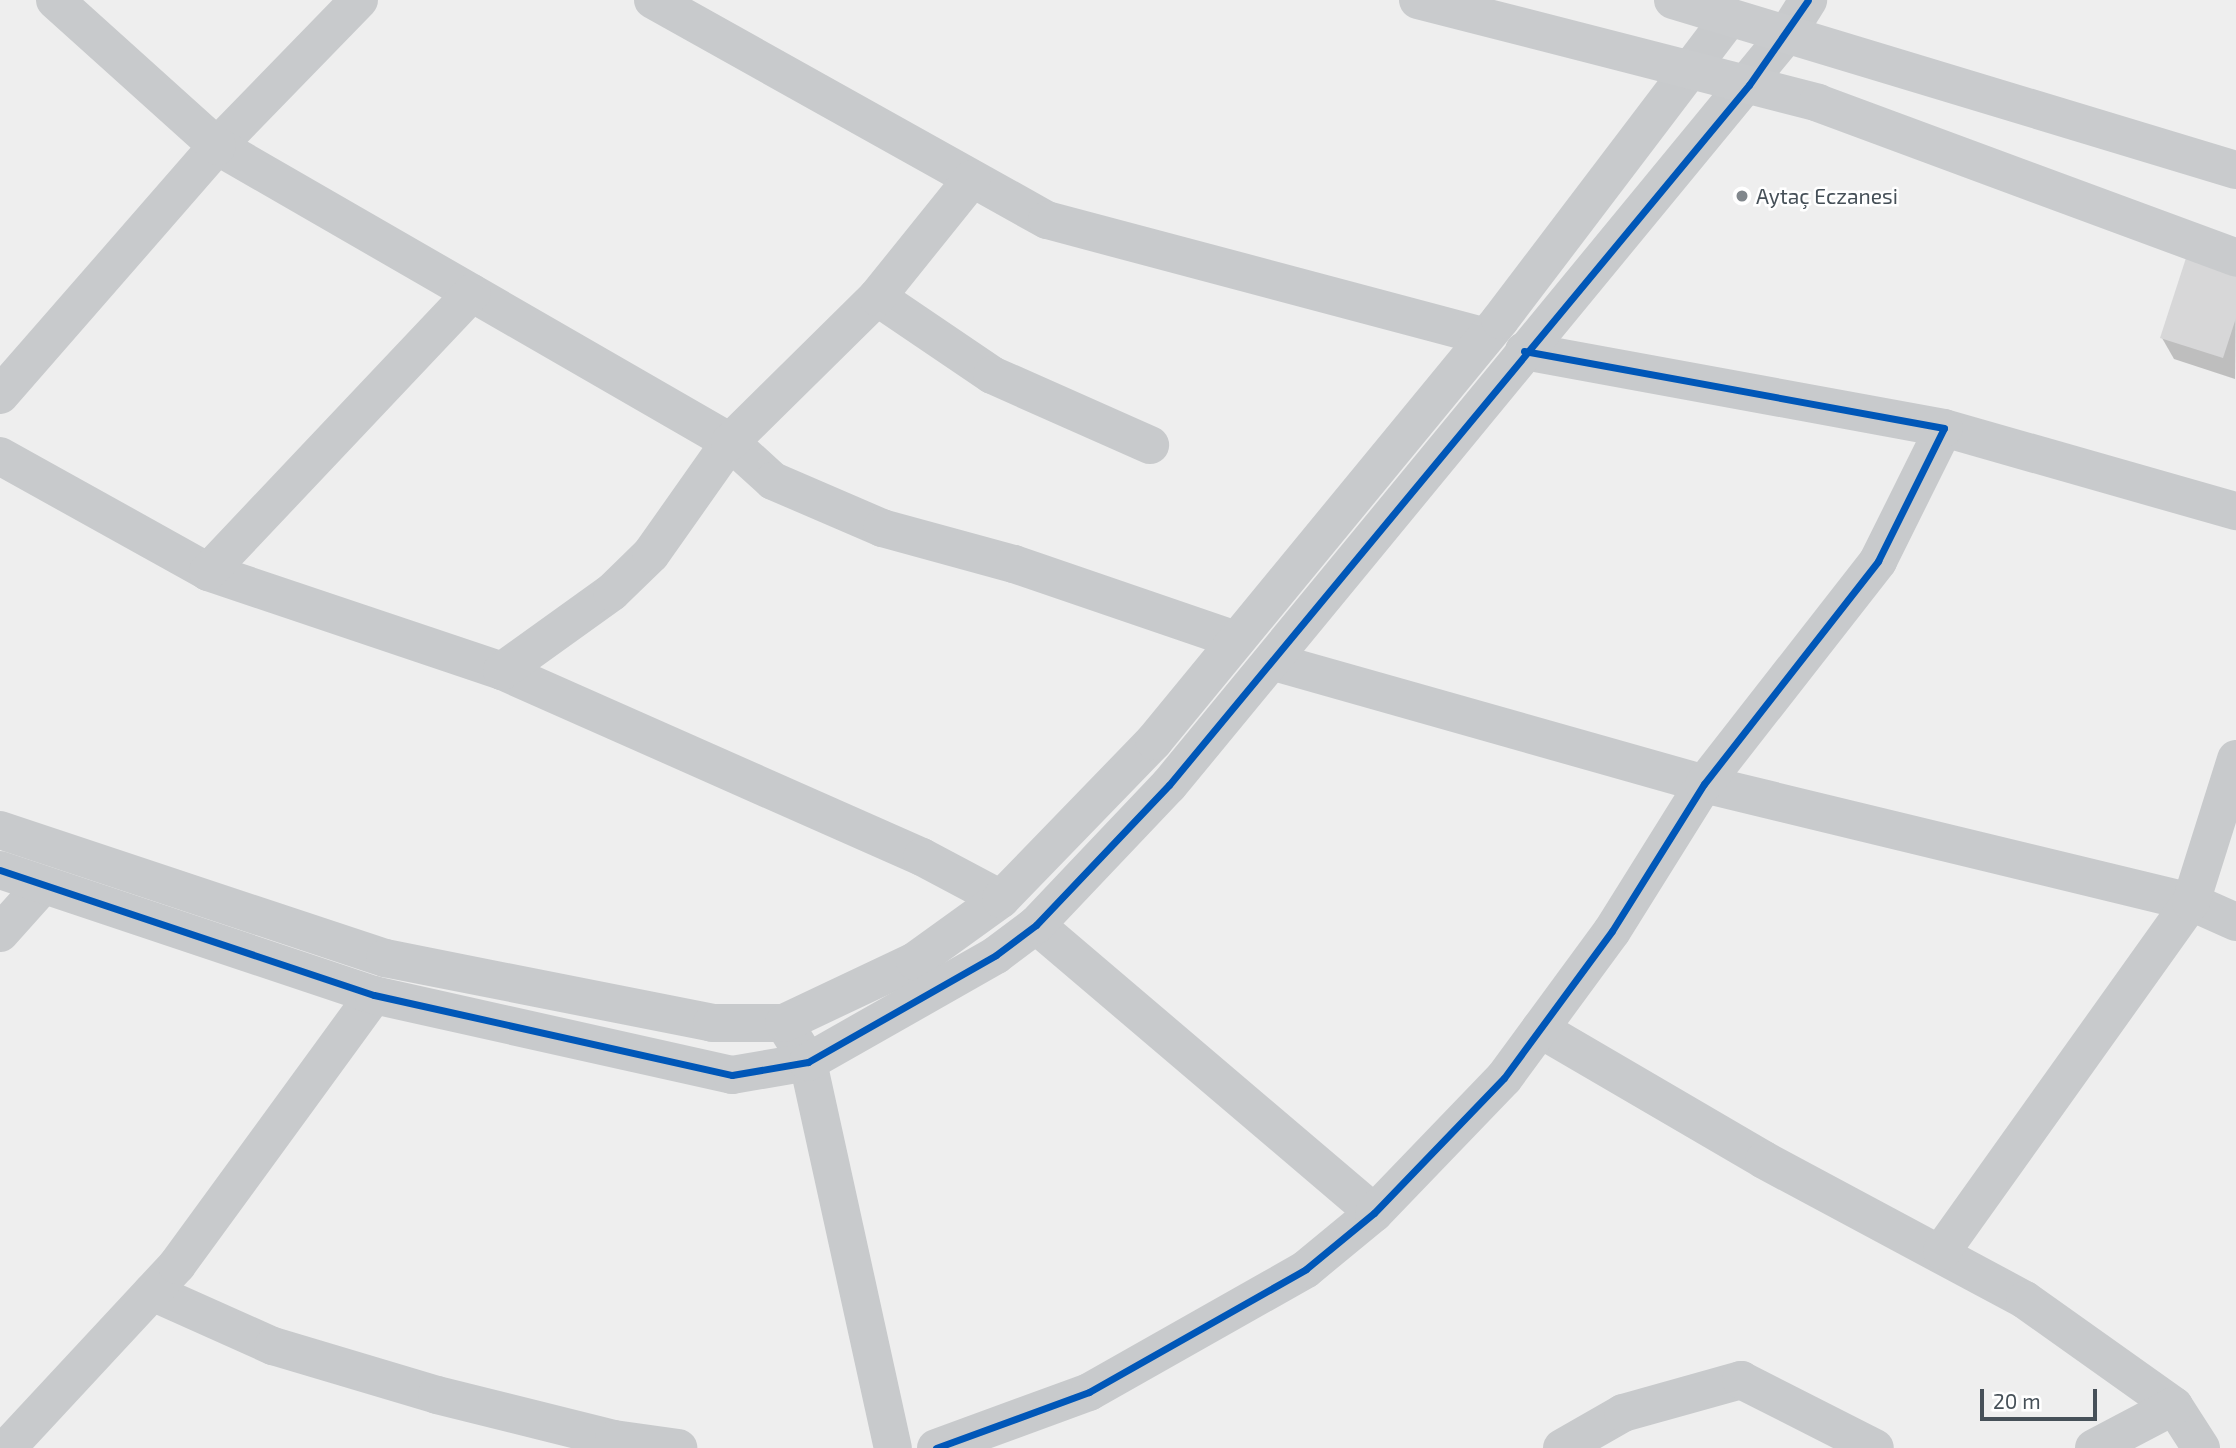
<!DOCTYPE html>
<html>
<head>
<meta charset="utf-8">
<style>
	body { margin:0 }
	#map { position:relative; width:2236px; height:1448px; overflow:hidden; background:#eee; font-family:"Exo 2",sans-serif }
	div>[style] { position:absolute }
	.shadow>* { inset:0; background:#0003 }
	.building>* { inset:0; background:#d7d7d8 }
	.minor>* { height:38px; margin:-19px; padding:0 19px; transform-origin:19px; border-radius:19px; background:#c8cacc }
	.tertiary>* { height:38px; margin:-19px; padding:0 19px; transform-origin:19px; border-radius:19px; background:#c8cacc }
	.secondary>* { height:38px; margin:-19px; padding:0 19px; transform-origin:19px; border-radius:19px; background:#c9cbcd }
	.cycleway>* { height:7px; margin:-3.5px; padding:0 3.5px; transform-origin:3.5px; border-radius:3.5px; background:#0057b8 }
	.dots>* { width:19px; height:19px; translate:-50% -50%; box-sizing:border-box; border:4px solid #fff; border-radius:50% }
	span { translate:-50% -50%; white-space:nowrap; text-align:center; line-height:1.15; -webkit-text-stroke:5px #fff; paint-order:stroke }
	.poi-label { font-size:21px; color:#465058 }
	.left { translate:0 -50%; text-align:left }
	.scale { position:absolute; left:1980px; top:1389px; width:117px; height:32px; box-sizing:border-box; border:4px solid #465058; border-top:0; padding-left:9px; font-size:21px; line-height:24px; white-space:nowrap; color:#465058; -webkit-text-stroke:5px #fff; paint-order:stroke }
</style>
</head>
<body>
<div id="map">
	<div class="shadow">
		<div style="clip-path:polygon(2236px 276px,2235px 379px,2174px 359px,2162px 338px)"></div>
	</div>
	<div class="building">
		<div style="clip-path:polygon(2186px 258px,2236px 274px,2236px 318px,2223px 358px,2160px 338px)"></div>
	</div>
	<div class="minor">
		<div style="left:359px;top:0;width:204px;rotate:134.2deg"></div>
		<div style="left:217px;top:146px;width:592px;rotate:29.98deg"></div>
		<div style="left:730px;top:442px;width:58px;rotate:42.2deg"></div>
		<div style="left:773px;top:481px;width:119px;rotate:23.3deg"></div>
		<div style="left:882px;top:528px;width:137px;rotate:15.3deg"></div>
		<div style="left:1014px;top:564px;width:235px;rotate:18.9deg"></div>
		<div style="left:653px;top:0;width:451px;rotate:29.2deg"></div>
		<div style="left:1047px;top:220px;width:454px;rotate:14.9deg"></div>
		<div style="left:1787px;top:34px;width:40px;rotate:-58deg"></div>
		<div style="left:877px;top:297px;width:139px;rotate:34.1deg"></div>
		<div style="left:992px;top:375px;width:173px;rotate:23.9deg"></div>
		<div style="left:0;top:395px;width:330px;rotate:-48.9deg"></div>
		<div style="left:217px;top:146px;width:218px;rotate:-138deg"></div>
		<div style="left:1944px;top:428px;width:304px;rotate:15.9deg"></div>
		<div style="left:0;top:456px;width:238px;rotate:29.1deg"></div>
		<div style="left:208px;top:572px;width:310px;rotate:18.6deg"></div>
		<div style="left:502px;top:671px;width:459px;rotate:23.9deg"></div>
		<div style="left:922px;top:857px;width:89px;rotate:28deg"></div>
		<div style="left:208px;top:572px;width:384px;rotate:-46.6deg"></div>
		<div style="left:1274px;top:662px;width:447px;rotate:15.8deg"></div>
		<div style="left:1704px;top:784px;width:501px;rotate:13.62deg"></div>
		<div style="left:2191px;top:902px;width:49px;rotate:24deg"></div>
		<div style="left:502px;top:671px;width:135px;rotate:-35.7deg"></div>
		<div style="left:612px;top:592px;width:54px;rotate:-44.3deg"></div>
		<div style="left:651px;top:554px;width:137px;rotate:-54.8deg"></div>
		<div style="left:730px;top:442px;width:206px;rotate:-44.6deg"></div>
		<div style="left:877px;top:297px;width:151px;rotate:-51.2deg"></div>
		<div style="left:1036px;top:925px;width:444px;rotate:40.4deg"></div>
		<div style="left:0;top:933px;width:64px;rotate:-48.1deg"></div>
		<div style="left:784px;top:1023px;width:46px;rotate:58.4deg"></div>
		<div style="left:808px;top:1062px;width:395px;rotate:77.6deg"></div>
		<div style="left:1540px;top:1029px;width:259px;rotate:30.3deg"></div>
		<div style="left:1764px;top:1160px;width:296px;rotate:28.2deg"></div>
		<div style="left:2025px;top:1300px;width:183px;rotate:35.4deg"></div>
		<div style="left:2174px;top:1406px;width:50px;rotate:57.3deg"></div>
		<div style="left:1942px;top:1251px;width:429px;rotate:-54.5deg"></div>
		<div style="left:2191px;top:902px;width:150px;rotate:-72.5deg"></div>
		<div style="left:152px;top:1292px;width:133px;rotate:24.1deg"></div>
		<div style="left:273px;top:1346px;width:171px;rotate:16.6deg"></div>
		<div style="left:437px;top:1395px;width:182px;rotate:14deg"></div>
		<div style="left:614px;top:1439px;width:65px;rotate:8deg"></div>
		<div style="left:7px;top:1448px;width:250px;rotate:-47.1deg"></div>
		<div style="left:177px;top:1265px;width:334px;rotate:-53.9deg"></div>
		<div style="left:936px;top:1448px;width:163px;rotate:-20.1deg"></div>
		<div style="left:1089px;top:1392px;width:249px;rotate:-29.5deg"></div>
		<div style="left:1306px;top:1269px;width:88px;rotate:-39.5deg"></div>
		<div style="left:1374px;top:1213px;width:187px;rotate:-46.1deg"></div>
		<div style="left:1504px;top:1078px;width:182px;rotate:-53.7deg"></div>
		<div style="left:1612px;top:931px;width:173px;rotate:-58deg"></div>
		<div style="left:1704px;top:784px;width:283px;rotate:-52deg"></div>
		<div style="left:1878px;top:561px;width:148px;rotate:-63.6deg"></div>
		<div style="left:1944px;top:428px;width:427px;rotate:-169.6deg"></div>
		<div style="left:1562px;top:1448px;width:70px;rotate:-29.8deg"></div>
		<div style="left:1623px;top:1413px;width:123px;rotate:-15.6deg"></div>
		<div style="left:1741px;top:1380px;width:150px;rotate:26.9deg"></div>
		<div style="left:2094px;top:1448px;width:90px;rotate:-27.7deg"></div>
	</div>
	<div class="tertiary">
		<div style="left:0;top:830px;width:406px;rotate:18.4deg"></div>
		<div style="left:385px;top:958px;width:333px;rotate:11.2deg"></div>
		<div style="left:712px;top:1023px;width:72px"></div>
		<div style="left:784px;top:1023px;width:145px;rotate:-25.3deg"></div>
		<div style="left:915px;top:961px;width:106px;rotate:-35.8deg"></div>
		<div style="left:1001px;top:899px;width:220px;rotate:-45.9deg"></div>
		<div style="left:1154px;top:741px;width:545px;rotate:-50.58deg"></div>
		<div style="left:1500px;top:320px;width:380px;rotate:-52.8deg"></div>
		<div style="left:0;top:870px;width:394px;rotate:18.5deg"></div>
		<div style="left:374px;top:995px;width:367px;rotate:12.6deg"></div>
		<div style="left:732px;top:1075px;width:77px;rotate:-9.7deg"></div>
		<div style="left:808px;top:1062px;width:216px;rotate:-29.6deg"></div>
		<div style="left:996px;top:955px;width:50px;rotate:-36.9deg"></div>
		<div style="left:1036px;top:925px;width:193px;rotate:-46.5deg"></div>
		<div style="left:1169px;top:785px;width:973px;rotate:-50.55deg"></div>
	</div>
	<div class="secondary">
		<div style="left:1418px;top:0;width:413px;rotate:14.4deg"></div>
		<div style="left:1818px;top:103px;width:446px;rotate:20.3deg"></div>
		<div style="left:1673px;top:0;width:588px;rotate:16.8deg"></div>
	</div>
	<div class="cycleway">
		<div style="left:0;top:870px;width:394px;rotate:18.5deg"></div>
		<div style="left:374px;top:995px;width:367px;rotate:12.6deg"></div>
		<div style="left:732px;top:1075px;width:77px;rotate:-9.7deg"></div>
		<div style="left:808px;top:1062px;width:216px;rotate:-29.6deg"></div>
		<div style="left:996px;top:955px;width:50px;rotate:-36.9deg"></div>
		<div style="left:1036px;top:925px;width:193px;rotate:-46.5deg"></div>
		<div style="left:1169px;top:785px;width:909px;rotate:-50.36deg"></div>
		<div style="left:1749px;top:85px;width:103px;rotate:-55.2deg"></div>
		<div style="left:936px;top:1448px;width:163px;rotate:-20.1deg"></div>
		<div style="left:1089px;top:1392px;width:249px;rotate:-29.5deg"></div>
		<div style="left:1306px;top:1269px;width:88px;rotate:-39.5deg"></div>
		<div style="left:1374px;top:1213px;width:187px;rotate:-46.1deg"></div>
		<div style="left:1504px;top:1078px;width:182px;rotate:-53.7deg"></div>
		<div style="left:1612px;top:931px;width:173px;rotate:-58deg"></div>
		<div style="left:1704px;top:784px;width:283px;rotate:-52deg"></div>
		<div style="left:1878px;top:561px;width:148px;rotate:-63.6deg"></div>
		<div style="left:1944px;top:428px;width:427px;rotate:-169.6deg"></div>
	</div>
	<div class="dots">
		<div style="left:1742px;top:196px;background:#81878c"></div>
	</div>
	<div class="poi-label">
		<span class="left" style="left:1756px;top:196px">Aytaç Eczanesi</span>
	</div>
	<div class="scale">20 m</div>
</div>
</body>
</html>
